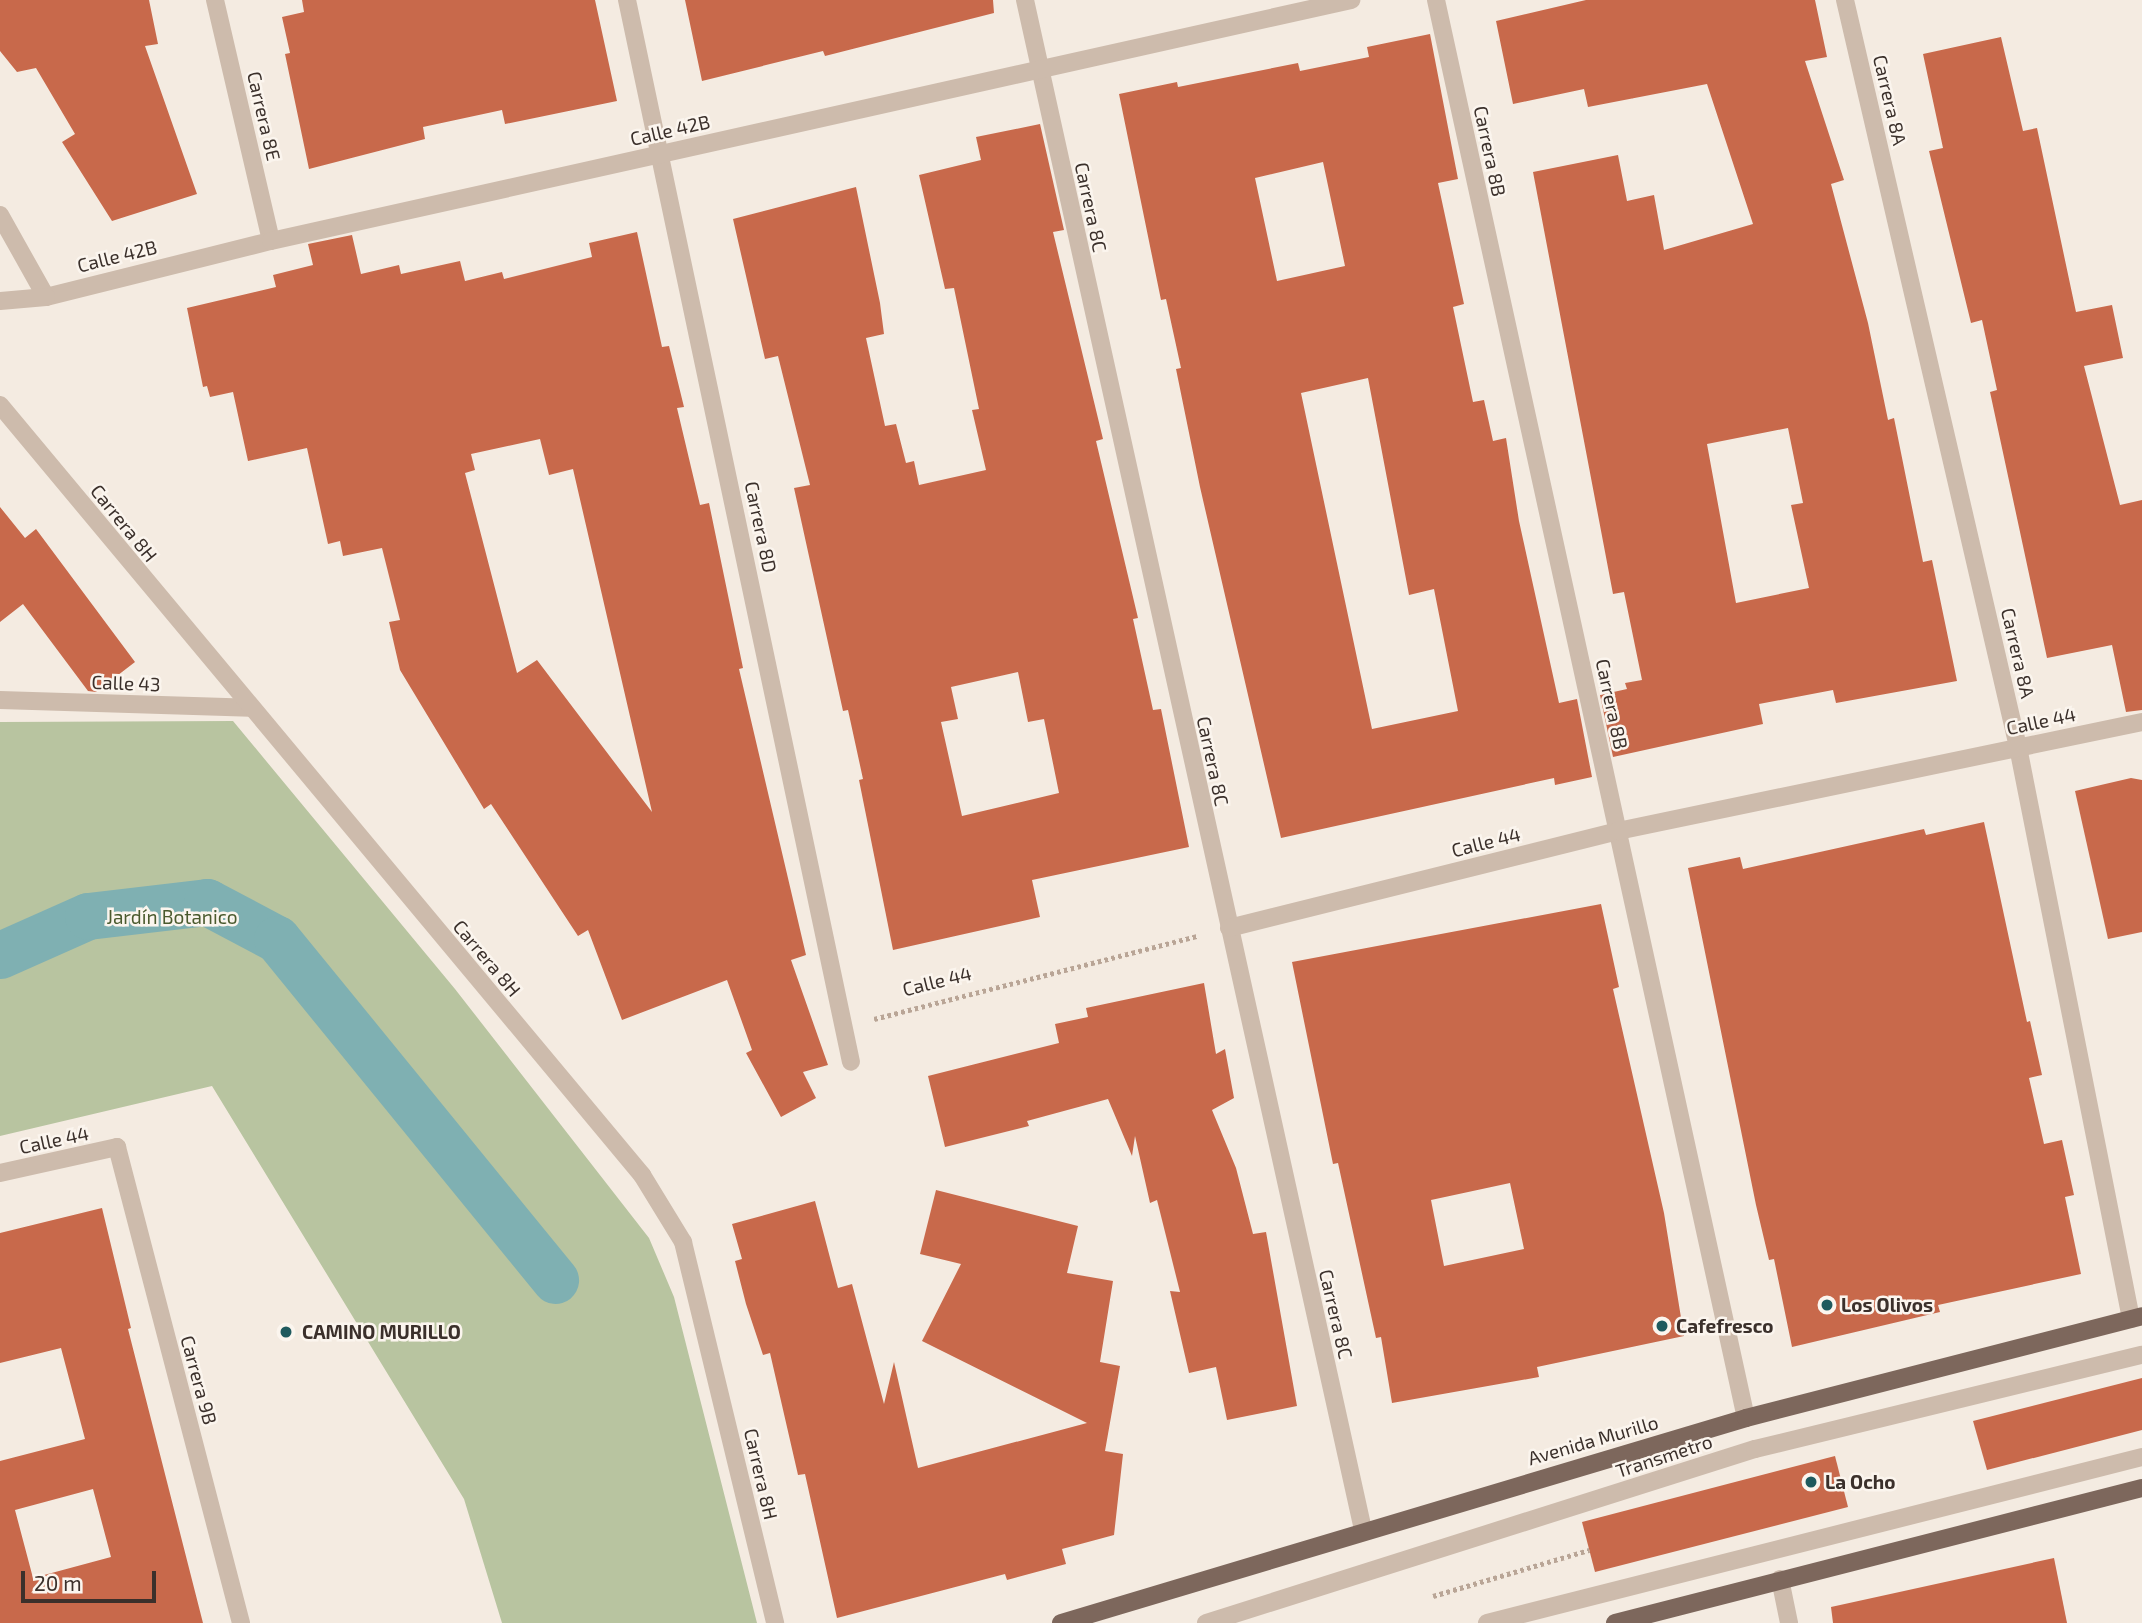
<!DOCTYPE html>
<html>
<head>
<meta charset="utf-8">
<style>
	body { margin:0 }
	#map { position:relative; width:2142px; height:1623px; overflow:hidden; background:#f4ebe1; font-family:"Exo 2",sans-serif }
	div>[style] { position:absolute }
	.green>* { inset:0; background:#b8c4a0 }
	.canal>* { height:47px; margin:-23.5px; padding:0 23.5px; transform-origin:23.5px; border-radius:23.5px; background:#7fb0b2 }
	.building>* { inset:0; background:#c8694b }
	.path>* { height:4.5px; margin-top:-2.25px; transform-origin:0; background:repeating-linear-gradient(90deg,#b9a596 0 3.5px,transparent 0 7px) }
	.service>* { height:18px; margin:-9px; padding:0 9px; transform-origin:9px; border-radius:9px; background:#cdbbac }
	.minor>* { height:18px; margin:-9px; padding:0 9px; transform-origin:9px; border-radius:9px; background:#cdbbac }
	.tertiary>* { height:18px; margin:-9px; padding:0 9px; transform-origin:9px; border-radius:9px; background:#cdbbac }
	.primary>* { height:18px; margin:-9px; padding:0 9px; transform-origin:9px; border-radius:9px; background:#7d675c }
	.dots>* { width:19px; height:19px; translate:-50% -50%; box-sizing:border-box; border:4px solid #fbf5ee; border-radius:50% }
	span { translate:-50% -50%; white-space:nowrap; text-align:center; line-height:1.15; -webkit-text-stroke:5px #fbf5ee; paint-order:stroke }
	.street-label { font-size:19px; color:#3b302b }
	.park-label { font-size:19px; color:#4a5a2e }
	.poi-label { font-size:19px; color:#3b302b; font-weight:700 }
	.left { translate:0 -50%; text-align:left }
	.scale { position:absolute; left:21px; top:1571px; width:135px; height:32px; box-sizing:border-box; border:4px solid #3b302b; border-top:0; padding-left:9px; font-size:21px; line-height:24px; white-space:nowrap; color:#3b302b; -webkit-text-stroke:5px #fbf5ee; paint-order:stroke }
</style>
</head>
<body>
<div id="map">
	<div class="green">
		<div style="clip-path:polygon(233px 721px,455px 989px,649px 1238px,674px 1297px,757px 1623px,502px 1623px,464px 1499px,212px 1086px,0 1136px,0 722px)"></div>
	</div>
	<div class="canal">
		<div style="left:0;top:955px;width:96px;rotate:-23.9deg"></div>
		<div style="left:88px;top:916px;width:120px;rotate:-6.7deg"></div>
		<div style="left:207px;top:902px;width:79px;rotate:27.9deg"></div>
		<div style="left:277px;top:939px;width:440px;rotate:50.8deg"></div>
	</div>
	<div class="building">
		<div style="clip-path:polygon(0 0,149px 0,158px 44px,145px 46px,197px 194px,112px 221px,62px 142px,75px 134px,36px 68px,17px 72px,0 51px)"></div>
		<div style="clip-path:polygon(302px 0,595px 0,617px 101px,505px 124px,502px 110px,423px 127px,425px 139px,309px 169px,285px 54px,290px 53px,282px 17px,304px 12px)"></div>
		<div style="clip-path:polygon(685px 0,993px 0,994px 13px,825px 56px,823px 51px,702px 81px)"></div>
		<div style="clip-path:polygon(evenodd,1586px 0,1815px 0,1827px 57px,1805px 61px,1844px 180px,1831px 184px,1868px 323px,1888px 420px,1894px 418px,1923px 562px,1932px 560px,1957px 681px,1836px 703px,1833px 690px,1759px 704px,1763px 724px,1613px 757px,1600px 695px,1627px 689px,1625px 683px,1642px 680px,1624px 592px,1613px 594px,1533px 172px,1618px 155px,1627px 201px,1654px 195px,1664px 250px,1753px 224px,1707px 84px,1588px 107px,1584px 89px,1513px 104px,1496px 21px,1586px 0,1788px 428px,1803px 503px,1791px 505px,1809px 588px,1736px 603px,1707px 444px,1788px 428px)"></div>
		<div style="clip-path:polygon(evenodd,1430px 34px,1458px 179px,1438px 183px,1464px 304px,1453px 307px,1473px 402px,1484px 400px,1493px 441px,1506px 438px,1519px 521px,1559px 703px,1577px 699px,1592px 777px,1555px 785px,1554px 778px,1281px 838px,1200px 487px,1176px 369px,1181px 368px,1166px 299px,1161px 300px,1119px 94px,1177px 82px,1178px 87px,1298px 63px,1300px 71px,1369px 57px,1367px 47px,1430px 34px,1323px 162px,1345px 266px,1277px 281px,1255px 178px,1323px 162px,1430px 34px,1368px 378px,1409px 595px,1434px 589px,1458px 711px,1372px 729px,1301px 393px,1368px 378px)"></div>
		<div style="clip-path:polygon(2001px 37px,2023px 131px,2037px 128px,2076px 312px,2112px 305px,2123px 358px,2084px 366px,2120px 505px,2142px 500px,2142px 710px,2126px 712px,2112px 645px,2047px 658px,1990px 392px,1997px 390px,1982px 320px,1971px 323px,1929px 151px,1943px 148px,1923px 54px)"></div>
		<div style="clip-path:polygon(evenodd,1040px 124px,1064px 230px,1053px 232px,1103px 439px,1096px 441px,1138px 618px,1133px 619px,1153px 710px,1161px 709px,1189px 847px,1032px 880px,1040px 917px,893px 950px,859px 780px,863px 779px,848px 710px,843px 711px,794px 488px,810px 485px,778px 356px,765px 359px,733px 219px,856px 187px,880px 303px,884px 334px,866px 338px,885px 426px,896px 424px,906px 463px,914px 461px,919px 485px,986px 470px,972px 410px,979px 409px,954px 288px,945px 289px,919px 175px,981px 160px,976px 137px,1040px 124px,1018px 672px,1028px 722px,1044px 719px,1059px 793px,962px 816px,941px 722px,958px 719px,951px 687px,1018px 672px)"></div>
		<div style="clip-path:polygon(evenodd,637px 232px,662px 347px,669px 346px,684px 407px,677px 408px,700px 505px,709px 503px,743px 668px,739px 669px,806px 955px,791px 960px,828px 1065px,803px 1072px,816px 1098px,781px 1117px,746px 1053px,752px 1050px,727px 980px,622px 1020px,588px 930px,578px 936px,491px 804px,484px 809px,400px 670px,389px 622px,400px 620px,382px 548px,343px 556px,340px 541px,328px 544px,307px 448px,248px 461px,233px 392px,210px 397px,207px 386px,203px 387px,187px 308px,276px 287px,273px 275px,313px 265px,308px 244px,352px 235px,361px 274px,399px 265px,401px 274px,460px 261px,465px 281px,502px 272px,504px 279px,592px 257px,589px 243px,637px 232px,540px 439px,549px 475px,573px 469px,652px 812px,537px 660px,517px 673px,465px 473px,475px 470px,471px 454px,540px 439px)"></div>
		<div style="clip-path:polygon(0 507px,25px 538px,36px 529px,135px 662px,96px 692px,88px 691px,23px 604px,0 622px)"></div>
		<div style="clip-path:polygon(2131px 778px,2142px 780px,2142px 932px,2108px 939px,2075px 791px)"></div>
		<div style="clip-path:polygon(1984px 822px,2027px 1022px,2030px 1021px,2042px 1075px,2029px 1078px,2044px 1144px,2062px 1140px,2074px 1195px,2065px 1197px,2081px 1274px,1938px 1305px,1940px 1312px,1792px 1347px,1774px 1259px,1769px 1260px,1756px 1205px,1688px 868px,1740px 857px,1743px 869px,1924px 829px,1926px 835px)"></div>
		<div style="clip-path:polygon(evenodd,1601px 904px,1619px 987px,1613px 989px,1664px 1213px,1684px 1336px,1537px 1367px,1539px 1377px,1392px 1403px,1381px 1337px,1376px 1338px,1338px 1163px,1333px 1164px,1292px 962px,1601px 904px,1510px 1183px,1524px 1249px,1444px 1266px,1431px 1200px,1510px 1183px)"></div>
		<div style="clip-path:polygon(1204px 983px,1216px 1054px,1225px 1049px,1234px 1098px,1212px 1110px,1236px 1168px,1253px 1234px,1266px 1232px,1297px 1406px,1227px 1420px,1216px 1367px,1189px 1373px,1170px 1291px,1180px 1292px,1157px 1200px,1150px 1203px,1135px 1136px,1132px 1156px,1108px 1099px,1027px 1121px,1029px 1126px,945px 1147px,928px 1076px,1059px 1043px,1055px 1024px,1088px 1017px,1086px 1008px)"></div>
		<div style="clip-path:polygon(936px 1190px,1078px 1226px,1067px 1273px,1113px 1281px,1100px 1362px,1120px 1366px,1105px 1451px,1123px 1454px,1114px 1535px,1062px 1549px,1066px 1564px,1007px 1580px,1005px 1574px,837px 1618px,805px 1474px,798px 1475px,770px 1353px,763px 1355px,746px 1304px,735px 1261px,742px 1259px,732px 1224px,815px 1201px,838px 1288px,852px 1284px,884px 1404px,894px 1362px,918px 1468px,1087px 1423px,922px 1341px,961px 1264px,920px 1254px)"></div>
		<div style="clip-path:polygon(evenodd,102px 1208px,131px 1328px,128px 1329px,203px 1623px,0 1623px,0 1461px,85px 1439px,61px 1348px,0 1363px,0 1233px,102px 1208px,93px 1489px,111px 1557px,33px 1578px,15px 1510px,93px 1489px)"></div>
		<div style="clip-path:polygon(2142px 1378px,2142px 1430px,1987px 1470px,1973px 1421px)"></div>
		<div style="clip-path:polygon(1835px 1456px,1848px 1507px,1595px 1572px,1582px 1522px)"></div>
		<div style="clip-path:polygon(2054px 1558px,2067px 1623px,1833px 1623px,1831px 1607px)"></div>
	</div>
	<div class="path">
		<div style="left:874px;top:1019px;width:334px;rotate:-14.4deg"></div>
		<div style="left:1433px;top:1596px;width:163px;rotate:-16.4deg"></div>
	</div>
	<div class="service">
		<div style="left:1206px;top:1623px;width:576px;rotate:-17.59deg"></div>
		<div style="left:1755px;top:1449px;width:398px;rotate:-13.7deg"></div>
		<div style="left:1487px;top:1623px;width:676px;rotate:-14.22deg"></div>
	</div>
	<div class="minor">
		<div style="left:215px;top:0;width:247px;rotate:76.9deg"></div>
		<div style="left:627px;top:0;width:1085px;rotate:78.09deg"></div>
		<div style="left:1025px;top:0;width:1567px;rotate:77.54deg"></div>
		<div style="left:1436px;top:0;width:1451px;rotate:77.67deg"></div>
		<div style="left:1845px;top:0;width:767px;rotate:76.96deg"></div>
		<div style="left:2018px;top:747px;width:583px;rotate:78.82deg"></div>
		<div style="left:46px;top:297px;width:232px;rotate:-14deg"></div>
		<div style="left:271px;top:241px;width:1107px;rotate:-12.58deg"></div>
		<div style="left:0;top:700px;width:250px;rotate:1.8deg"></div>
		<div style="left:1229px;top:928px;width:401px;rotate:-14deg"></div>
		<div style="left:1618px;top:831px;width:535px;rotate:-11.75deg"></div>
		<div style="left:0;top:1173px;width:120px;rotate:-12.5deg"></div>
		<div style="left:117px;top:1147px;width:492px;rotate:75.4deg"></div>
		<div style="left:1780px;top:1579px;width:45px;rotate:78.4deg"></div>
	</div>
	<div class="tertiary">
		<div style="left:0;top:215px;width:94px;rotate:60.7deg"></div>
		<div style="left:46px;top:297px;width:46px;rotate:175deg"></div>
		<div style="left:0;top:405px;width:1003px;rotate:50.18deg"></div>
		<div style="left:642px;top:1175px;width:79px;rotate:58.5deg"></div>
		<div style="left:683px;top:1242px;width:392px;rotate:76.4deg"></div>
	</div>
	<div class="primary">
		<div style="left:1061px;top:1623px;width:715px;rotate:-16.66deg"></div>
		<div style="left:1746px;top:1418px;width:409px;rotate:-14.4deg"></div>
		<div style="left:1615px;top:1623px;width:544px;rotate:-14.37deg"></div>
	</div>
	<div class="dots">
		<div style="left:1827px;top:1305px;background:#1f5a5e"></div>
		<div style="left:1662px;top:1326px;background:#1f5a5e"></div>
		<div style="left:286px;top:1332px;background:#1f5a5e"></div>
		<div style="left:1811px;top:1482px;background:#1f5a5e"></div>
	</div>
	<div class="street-label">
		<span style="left:1890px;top:100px;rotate:77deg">Carrera 8A</span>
		<span style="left:264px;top:116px;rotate:77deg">Carrera 8E</span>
		<span style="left:670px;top:130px;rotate:-13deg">Calle 42B</span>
		<span style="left:1490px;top:151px;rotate:78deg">Carrera 8B</span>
		<span style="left:1091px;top:207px;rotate:78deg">Carrera 8C</span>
		<span style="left:117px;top:256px;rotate:-14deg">Calle 42B</span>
		<span style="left:124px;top:523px;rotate:51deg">Carrera 8H</span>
		<span style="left:761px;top:527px;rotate:78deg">Carrera 8D</span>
		<span style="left:2018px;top:653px;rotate:77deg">Carrera 8A</span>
		<span style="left:126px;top:683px;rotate:2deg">Calle 43</span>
		<span style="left:1612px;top:704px;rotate:78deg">Carrera 8B</span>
		<span style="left:2041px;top:721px;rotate:-12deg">Calle 44</span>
		<span style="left:1213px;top:761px;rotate:78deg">Carrera 8C</span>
		<span style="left:1486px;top:842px;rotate:-14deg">Calle 44</span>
		<span style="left:487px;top:958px;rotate:50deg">Carrera 8H</span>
		<span style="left:937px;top:981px;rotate:-14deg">Calle 44</span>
		<span style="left:54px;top:1140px;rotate:-12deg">Calle 44</span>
		<span style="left:1336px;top:1314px;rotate:77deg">Carrera 8C</span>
		<span style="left:199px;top:1380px;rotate:75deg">Carrera 9B</span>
		<span style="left:1593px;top:1440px;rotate:-16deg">Avenida Murillo</span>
		<span style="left:1664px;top:1456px;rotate:-18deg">Transmetro</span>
		<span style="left:761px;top:1474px;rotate:77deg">Carrera 8H</span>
	</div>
	<div class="park-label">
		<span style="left:172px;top:917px">Jardín Botanico</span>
	</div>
	<div class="poi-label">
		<span class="left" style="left:1841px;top:1305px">Los Olivos</span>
		<span class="left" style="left:1676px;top:1326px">Cafefresco</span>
		<span class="left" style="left:302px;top:1332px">CAMINO MURILLO</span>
		<span class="left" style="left:1825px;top:1482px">La Ocho</span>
	</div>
	<div class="scale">20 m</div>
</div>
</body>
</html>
